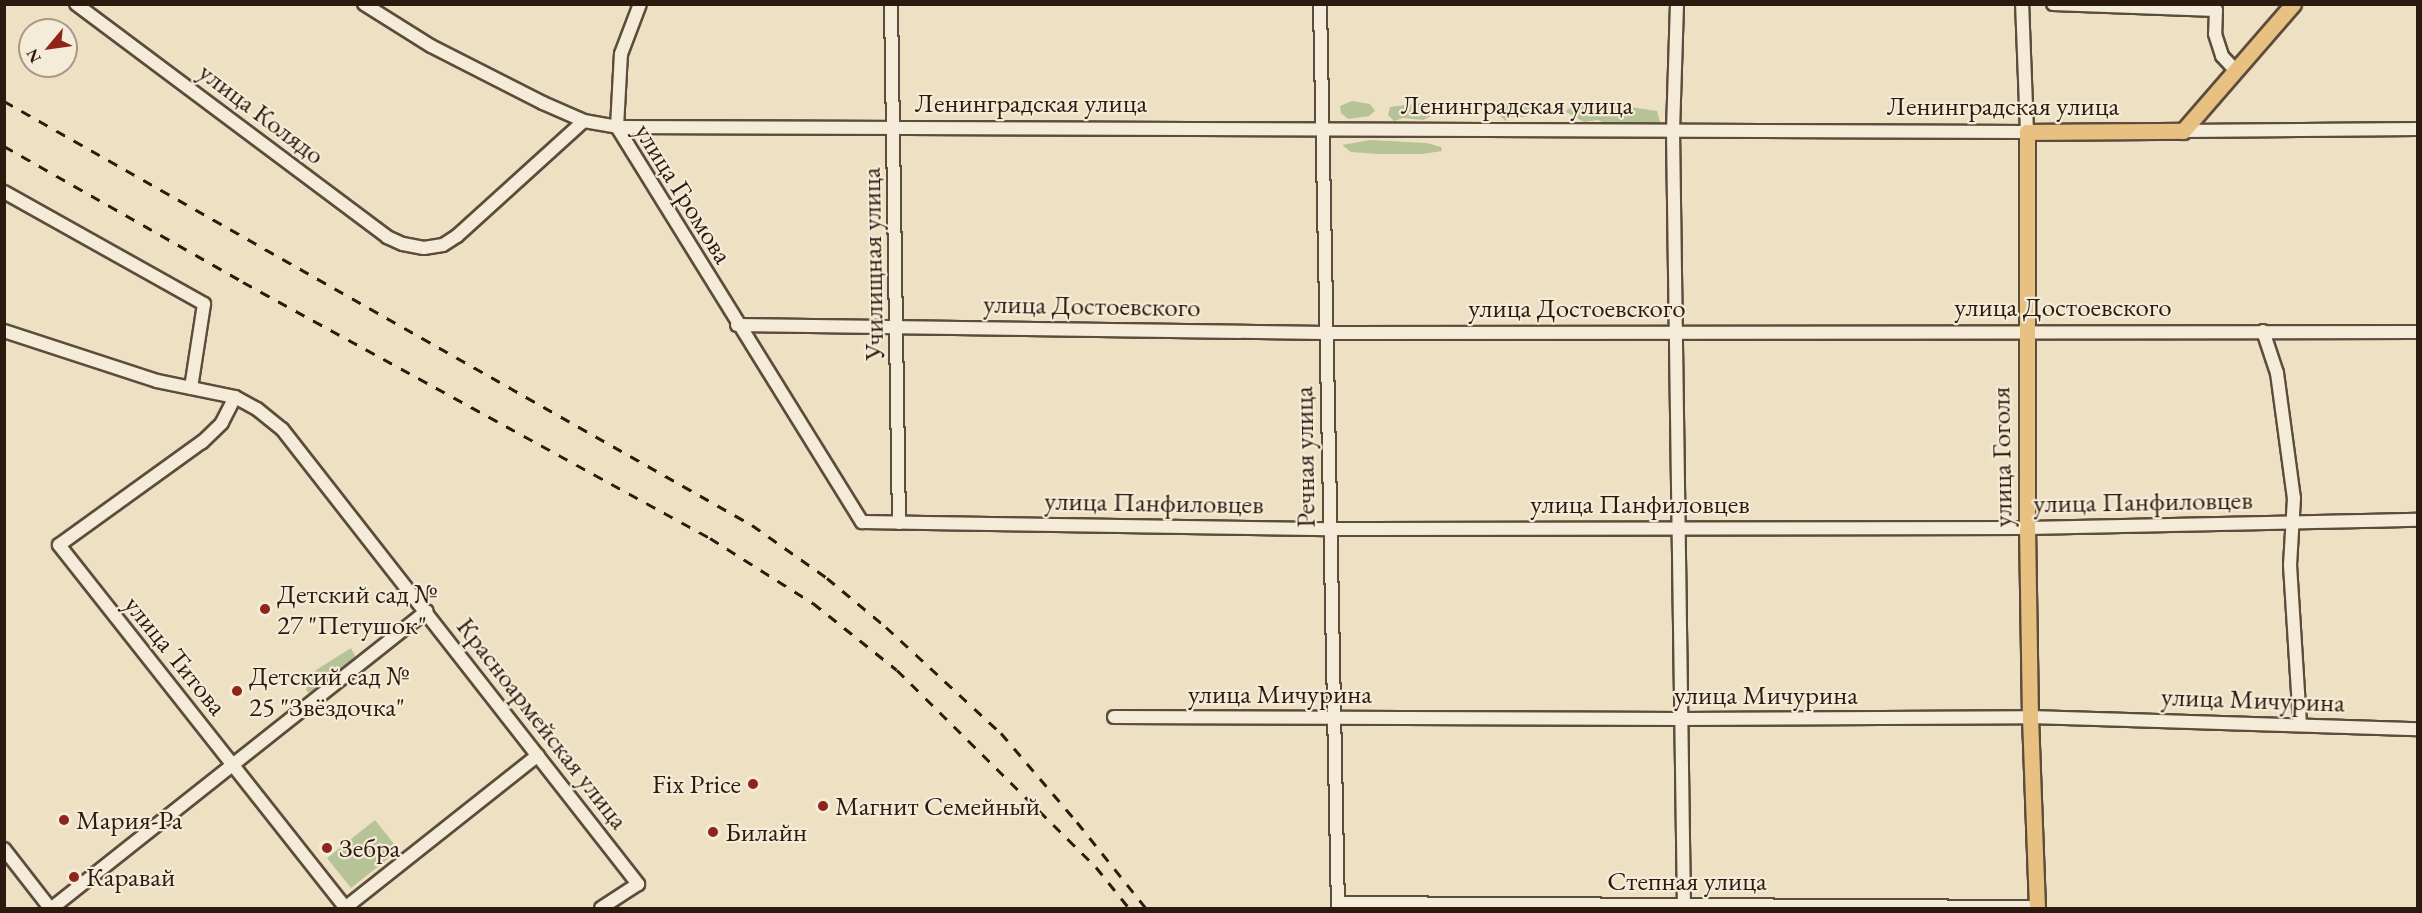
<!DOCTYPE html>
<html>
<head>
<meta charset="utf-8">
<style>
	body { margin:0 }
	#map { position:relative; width:2422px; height:913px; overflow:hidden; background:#eee1c3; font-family:"EB Garamond",serif }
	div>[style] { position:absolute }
	.green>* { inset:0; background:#b6c396 }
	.roads { filter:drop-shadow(2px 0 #5c4c3b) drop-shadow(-2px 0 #5c4c3b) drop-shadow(0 2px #5c4c3b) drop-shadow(0 -2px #5c4c3b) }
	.minor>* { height:12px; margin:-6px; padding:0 6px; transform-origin:6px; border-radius:6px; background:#f4ecd8 }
	.major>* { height:15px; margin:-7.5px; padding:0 7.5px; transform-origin:7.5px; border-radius:7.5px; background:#e7c082 }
	.rail>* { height:3px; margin-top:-1.5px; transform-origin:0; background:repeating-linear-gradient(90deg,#2c1a0e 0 10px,transparent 0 20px) }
	.dots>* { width:16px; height:16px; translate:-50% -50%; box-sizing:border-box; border:3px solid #f4ecd8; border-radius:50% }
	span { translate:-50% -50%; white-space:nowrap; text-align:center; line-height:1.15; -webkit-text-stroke:4.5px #f4ecd8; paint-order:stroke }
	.street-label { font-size:27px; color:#2c1a0e }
	.poi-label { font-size:27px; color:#2c1a0e }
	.left { translate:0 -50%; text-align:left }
	.right { translate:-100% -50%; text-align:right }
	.frame { position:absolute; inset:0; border:6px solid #2c1a0e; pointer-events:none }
	.north { position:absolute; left:18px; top:18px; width:60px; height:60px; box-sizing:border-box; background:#f4ecd8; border:2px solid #a49887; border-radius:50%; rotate:241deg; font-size:16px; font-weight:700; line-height:24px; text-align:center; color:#2c1a0e }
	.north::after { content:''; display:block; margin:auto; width:21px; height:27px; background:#8f2418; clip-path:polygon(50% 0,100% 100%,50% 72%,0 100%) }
</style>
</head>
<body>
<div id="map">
	<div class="green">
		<div style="clip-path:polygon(1352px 101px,1370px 104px,1375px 111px,1369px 116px,1348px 119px,1341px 113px,1340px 106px)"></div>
		<div style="clip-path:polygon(1509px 102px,1527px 103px,1544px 108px,1545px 112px,1524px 117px,1511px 117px,1506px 121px,1499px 115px,1498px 107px)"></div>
		<div style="clip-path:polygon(1421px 103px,1438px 104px,1442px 111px,1423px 120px,1403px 118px,1394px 121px,1388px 115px,1390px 107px)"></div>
		<div style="clip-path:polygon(1603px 103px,1657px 111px,1660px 122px,1657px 125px,1610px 125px,1598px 120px,1584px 122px,1566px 112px,1568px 109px,1585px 104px)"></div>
		<div style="clip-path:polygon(1370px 140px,1427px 143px,1441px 147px,1442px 151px,1422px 154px,1378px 154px,1351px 152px,1342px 145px)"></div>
		<div style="clip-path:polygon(351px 648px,355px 656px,348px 667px,328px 683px,308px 693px,306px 689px,316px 670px)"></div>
		<div style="clip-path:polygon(375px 820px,399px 850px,351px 888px,327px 858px)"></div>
	</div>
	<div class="roads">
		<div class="minor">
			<div style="left:76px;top:4px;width:389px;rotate:36.8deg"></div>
			<div style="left:387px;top:237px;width:17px;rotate:24deg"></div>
			<div style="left:403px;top:244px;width:21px;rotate:11deg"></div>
			<div style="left:424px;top:248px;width:19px;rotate:-9deg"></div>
			<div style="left:443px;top:245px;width:17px;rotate:-33deg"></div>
			<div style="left:457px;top:236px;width:171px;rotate:-42.2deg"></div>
			<div style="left:364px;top:4px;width:79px;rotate:32.1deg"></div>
			<div style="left:431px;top:46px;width:126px;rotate:27deg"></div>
			<div style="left:543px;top:103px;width:45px;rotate:23.7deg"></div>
			<div style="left:584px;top:121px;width:34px;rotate:10deg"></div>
			<div style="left:617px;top:127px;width:1410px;rotate:0.2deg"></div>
			<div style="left:2027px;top:132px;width:128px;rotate:-92.2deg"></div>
			<div style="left:891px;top:4px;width:519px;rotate:89.12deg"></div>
			<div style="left:1320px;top:4px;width:904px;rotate:88.86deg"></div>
			<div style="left:1677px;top:4px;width:127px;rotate:91.8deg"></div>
			<div style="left:1673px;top:131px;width:777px;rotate:89.19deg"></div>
			<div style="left:2053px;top:4px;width:163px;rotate:2.1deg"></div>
			<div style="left:2216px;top:10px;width:24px;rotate:92deg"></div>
			<div style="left:2215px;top:34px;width:23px;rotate:72deg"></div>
			<div style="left:2222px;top:56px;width:18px;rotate:47deg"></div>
			<div style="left:617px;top:127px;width:465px;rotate:58.2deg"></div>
			<div style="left:862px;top:522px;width:468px;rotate:0.9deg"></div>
			<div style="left:1330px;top:529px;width:697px;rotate:-0.08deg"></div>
			<div style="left:2027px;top:528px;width:391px;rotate:-1.2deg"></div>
			<div style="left:617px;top:127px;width:73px;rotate:-86.9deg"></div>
			<div style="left:621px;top:54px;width:53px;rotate:-69.2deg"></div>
			<div style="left:2183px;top:131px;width:235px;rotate:-0.5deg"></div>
			<div style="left:4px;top:192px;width:229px;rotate:29.2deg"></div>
			<div style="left:204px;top:304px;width:85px;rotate:98.8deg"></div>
			<div style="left:737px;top:325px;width:588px;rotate:0.78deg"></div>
			<div style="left:1325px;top:333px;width:1093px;rotate:-0.05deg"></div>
			<div style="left:4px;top:331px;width:161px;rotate:18.1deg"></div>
			<div style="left:157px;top:381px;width:80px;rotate:11.6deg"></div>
			<div style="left:235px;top:397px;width:25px;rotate:29deg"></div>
			<div style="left:257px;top:409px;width:32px;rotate:39deg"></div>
			<div style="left:282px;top:429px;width:578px;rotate:51.96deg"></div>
			<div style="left:638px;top:884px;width:44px;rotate:147deg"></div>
			<div style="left:2263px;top:331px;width:44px;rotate:71.6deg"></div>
			<div style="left:2277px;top:373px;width:126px;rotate:82.3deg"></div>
			<div style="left:2294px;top:498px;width:67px;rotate:93.4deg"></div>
			<div style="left:2290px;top:565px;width:159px;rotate:86.4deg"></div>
			<div style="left:235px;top:397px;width:29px;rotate:117deg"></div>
			<div style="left:222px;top:423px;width:28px;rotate:136deg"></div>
			<div style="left:202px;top:442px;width:176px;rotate:144.2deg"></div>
			<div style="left:59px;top:545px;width:463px;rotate:51.7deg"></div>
			<div style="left:1114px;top:717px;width:567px;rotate:0.2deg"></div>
			<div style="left:1681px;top:719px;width:349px;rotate:-0.3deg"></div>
			<div style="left:2030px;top:717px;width:388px;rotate:1.8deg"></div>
			<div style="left:4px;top:849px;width:75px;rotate:52.1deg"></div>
			<div style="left:1338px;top:903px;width:699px;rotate:0.33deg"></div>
			<div style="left:52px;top:908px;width:478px;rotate:-38.4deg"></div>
			<div style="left:345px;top:908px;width:246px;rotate:-38.4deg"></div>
		</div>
		<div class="major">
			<div style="left:2037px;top:908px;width:191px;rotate:-92.1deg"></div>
			<div style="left:2030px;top:717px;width:189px;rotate:-90.9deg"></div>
			<div style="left:2027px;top:528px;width:396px;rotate:-90deg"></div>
			<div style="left:2027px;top:132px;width:156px;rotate:-0.4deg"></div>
			<div style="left:2183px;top:131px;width:168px;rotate:-49.1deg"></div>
		</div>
	</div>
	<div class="rail">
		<div style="left:4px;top:101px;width:860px;rotate:29.55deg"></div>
		<div style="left:752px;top:525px;width:92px;rotate:35.2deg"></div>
		<div style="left:827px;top:578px;width:77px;rotate:39.7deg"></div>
		<div style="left:886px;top:627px;width:156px;rotate:42.7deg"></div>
		<div style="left:1001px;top:733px;width:117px;rotate:49.5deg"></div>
		<div style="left:1077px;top:822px;width:110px;rotate:51.3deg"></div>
		<div style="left:4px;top:146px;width:275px;rotate:29.6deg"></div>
		<div style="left:243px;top:282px;width:533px;rotate:28.73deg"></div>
		<div style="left:710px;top:538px;width:122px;rotate:32.3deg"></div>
		<div style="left:813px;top:603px;width:107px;rotate:38.6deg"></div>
		<div style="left:897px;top:670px;width:280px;rotate:44.7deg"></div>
		<div style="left:1096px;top:867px;width:53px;rotate:51.2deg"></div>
	</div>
	<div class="dots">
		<div style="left:265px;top:609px;background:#8f2418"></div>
		<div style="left:237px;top:691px;background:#8f2418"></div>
		<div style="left:753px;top:784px;background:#8f2418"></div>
		<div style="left:823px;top:806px;background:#8f2418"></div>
		<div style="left:64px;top:820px;background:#8f2418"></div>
		<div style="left:713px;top:832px;background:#8f2418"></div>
		<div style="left:327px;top:848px;background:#8f2418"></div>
		<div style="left:74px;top:877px;background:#8f2418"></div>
	</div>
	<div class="street-label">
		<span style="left:1031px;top:103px">Ленинградская улица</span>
		<span style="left:1517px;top:105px">Ленинградская улица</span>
		<span style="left:2003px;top:106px">Ленинградская улица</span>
		<span style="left:262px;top:113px;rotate:37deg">улица Колядо</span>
		<span style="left:684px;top:193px;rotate:58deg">улица Громова</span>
		<span style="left:872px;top:264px;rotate:-91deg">Училищная улица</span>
		<span style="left:1092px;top:305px;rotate:1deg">улица Достоевского</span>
		<span style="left:2063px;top:307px">улица Достоевского</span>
		<span style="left:1577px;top:308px">улица Достоевского</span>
		<span style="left:1304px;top:457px;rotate:-91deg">Речная улица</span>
		<span style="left:2001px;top:457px;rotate:-91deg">улица Гоголя</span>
		<span style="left:2143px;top:501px;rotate:-1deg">улица Панфиловцев</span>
		<span style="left:1154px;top:502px;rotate:1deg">улица Панфиловцев</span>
		<span style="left:1640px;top:504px">улица Панфиловцев</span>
		<span style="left:176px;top:655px;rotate:51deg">улица Титова</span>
		<span style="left:1280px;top:694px">улица Мичурина</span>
		<span style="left:1766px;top:695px">улица Мичурина</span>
		<span style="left:2253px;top:699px;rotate:2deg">улица Мичурина</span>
		<span style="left:543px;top:723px;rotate:52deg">Красноармейская улица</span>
		<span style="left:1687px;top:881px">Степная улица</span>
	</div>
	<div class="poi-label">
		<span class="left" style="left:277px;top:609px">Детский сад №<br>27 "Петушок"</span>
		<span class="left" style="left:249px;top:691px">Детский сад №<br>25 "Звёздочка"</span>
		<span class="right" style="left:741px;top:784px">Fix Price</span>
		<span class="left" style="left:835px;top:806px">Магнит Семейный</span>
		<span class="left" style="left:76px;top:820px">Мария-Ра</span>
		<span class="left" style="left:725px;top:832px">Билайн</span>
		<span class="left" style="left:339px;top:848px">Зебра</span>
		<span class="left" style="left:86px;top:877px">Каравай</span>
	</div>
	<div class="frame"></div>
	<div class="north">N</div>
</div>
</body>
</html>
